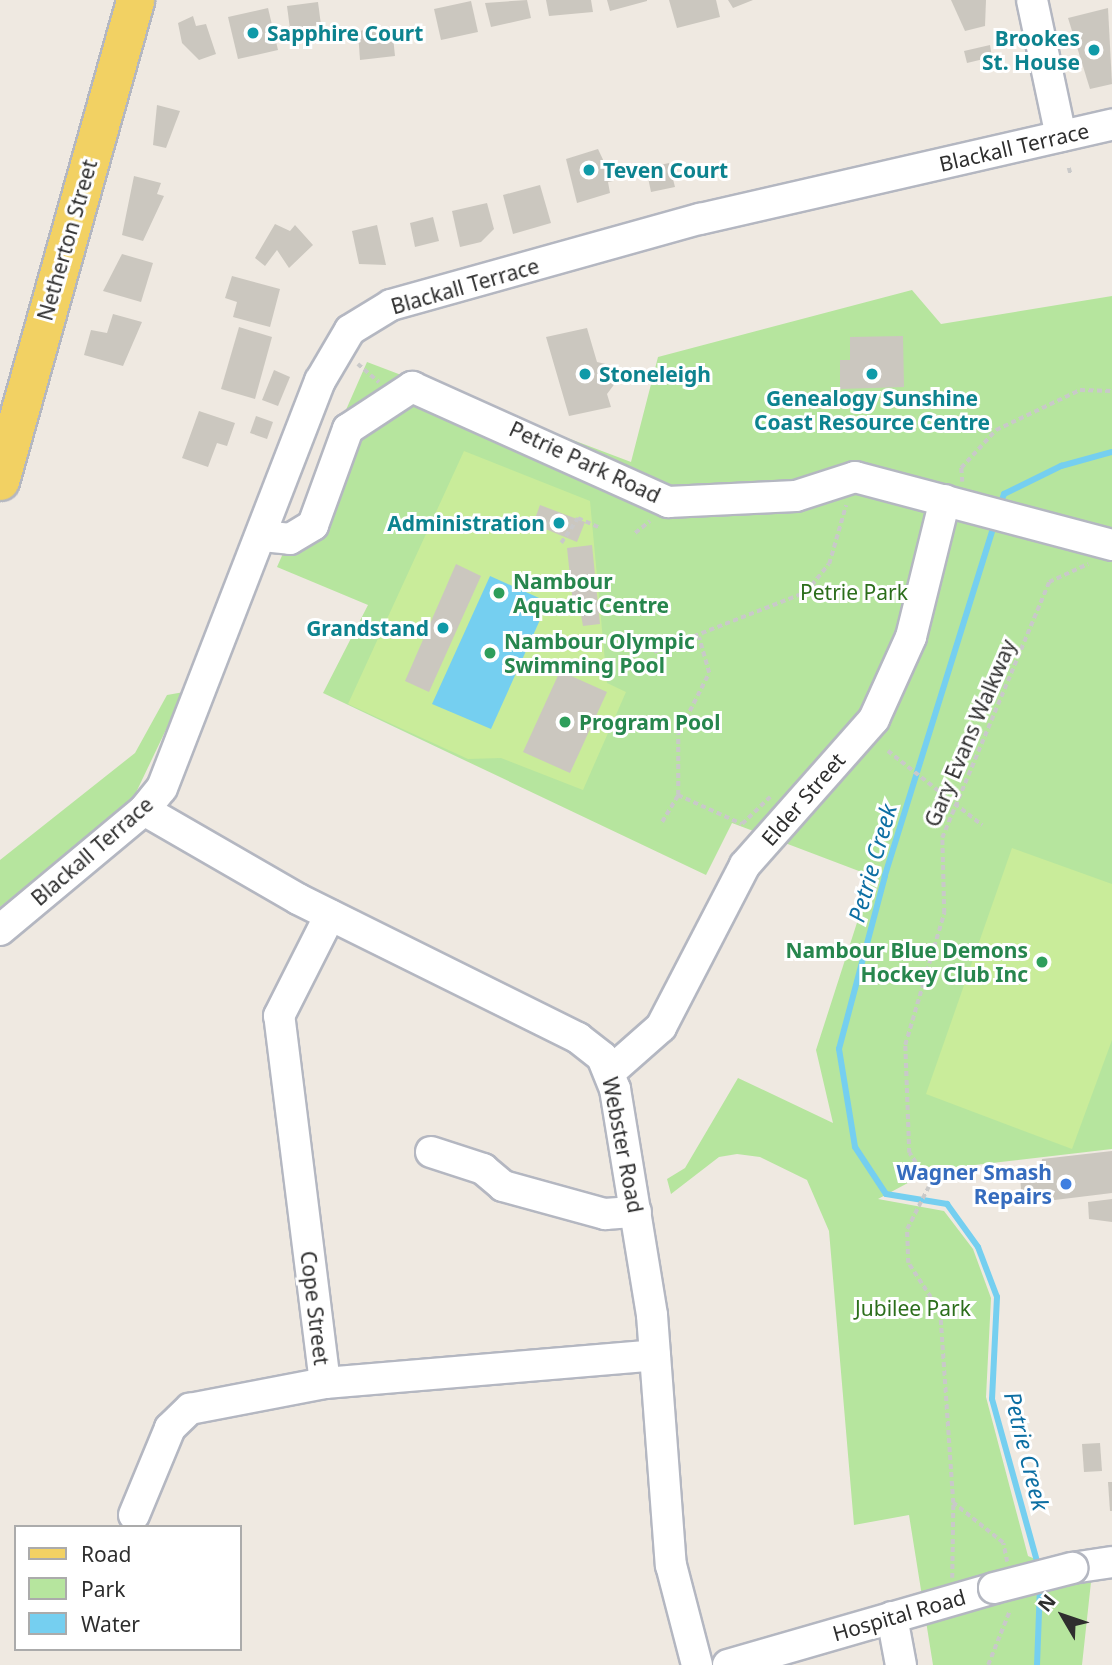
<!DOCTYPE html>
<html>
<head>
<meta charset="utf-8">
<style>
	body { margin:0 }
	#map { position:relative; width:1112px; height:1665px; overflow:hidden; background:#efe9e1; font-family:"Noto Sans",sans-serif }
	div>[style] { position:absolute }
	.green>* { inset:0; background:#b6e59e }
	.pitch>* { inset:0; background:#c9ec9a }
	.water>* { inset:0; background:#75cff0 }
	.stream>* { height:6px; margin:-3px; padding:0 3px; transform-origin:3px; border-radius:3px; background:#75cff0 }
	.building>* { inset:0; background:#cbc7bf }
	.path>* { height:3.5px; margin-top:-1.75px; transform-origin:0; background:repeating-linear-gradient(90deg,#c9c9c9 0 5px,transparent 0 8.5px) }
	.roads { filter:drop-shadow(2px 0 #b4b7c1) drop-shadow(-2px 0 #b4b7c1) drop-shadow(0 2px #b4b7c1) drop-shadow(0 -2px #b4b7c1) }
	.minor>* { height:30px; margin:-15px; padding:0 15px; transform-origin:15px; border-radius:15px; background:#fff }
	.major>* { height:37px; margin:-18.5px; padding:0 18.5px; transform-origin:18.5px; border-radius:18.5px; background:#f2d163 }
	.bridges { filter:drop-shadow(2px 0 #b4b7c1) drop-shadow(-2px 0 #b4b7c1) drop-shadow(0 2px #b4b7c1) drop-shadow(0 -2px #b4b7c1) }
	.minor-bridge>* { height:30px; margin:-15px; padding:0 15px; transform-origin:15px; border-radius:15px; background:#fff }
	.dots>* { width:19px; height:19px; translate:-50% -50%; box-sizing:border-box; border:4px solid #fff; border-radius:50% }
	span { translate:-50% -50%; white-space:nowrap; text-align:center; line-height:1.15; -webkit-text-stroke:6px #fff; paint-order:stroke }
	.culture-label { font-size:21px; color:#0d838f; font-weight:700 }
	.left { translate:0 -50%; text-align:left }
	.right { translate:-100% -50%; text-align:right }
	.street-label { font-size:21px; color:#2e2e2e }
	.leisure-label { font-size:21px; color:#27864d; font-weight:700 }
	.park-label { font-size:21px; color:#2c6e1b }
	.shop-label { font-size:21px; color:#366cbe; font-weight:700 }
	.water-label { font-size:23px; color:#0d6fa3; font-style:italic }
	.legend { position:absolute; left:14px; top:1525px; width:228px; height:126px; box-sizing:border-box; background:#fff; border:2px solid #ababab; margin:0; padding:9px 12px; list-style:none; font-size:21px; color:#2e2e2e }
	.legend li { display:flex; align-items:center; gap:14px; height:35px }
	.legend b { width:35px; border:2px solid #ababab }
	.north { position:absolute; left:1028px; top:1581px; width:70px; height:70px; -webkit-text-stroke:5px #fff; paint-order:stroke; rotate:309deg; font-size:19px; font-weight:700; line-height:28px; text-align:center; color:#2e2e2e }
	.north::after { content:''; display:block; margin:auto; width:24px; height:32px; background:#2e2e2e; clip-path:polygon(50% 0,100% 100%,50% 72%,0 100%) }
</style>
</head>
<body>
<div id="map">
	<div class="green">
		<div style="clip-path:polygon(912px 290px,941px 324px,1112px 296px,1112px 1149px,932px 1170px,878px 1199px,944px 1211px,973px 1249px,991px 1298px,986px 1397px,1028px 1556px,1091px 1582px,1082px 1665px,933px 1665px,909px 1515px,854px 1525px,829px 1231px,807px 1180px,760px 1157px,737px 1154px,719px 1157px,671px 1194px,667px 1179px,685px 1168px,738px 1078px,833px 1123px,816px 1050px,872px 876px,732px 823px,706px 875px,323px 693px,368px 605px,277px 567px,367px 362px,631px 462px,658px 357px)"></div>
		<div style="clip-path:polygon(184px 692px,131px 803px,0 907px,0 860px,135px 753px,167px 695px)"></div>
	</div>
	<div class="pitch">
		<div style="clip-path:polygon(464px 451px,590px 501px,607px 683px,626px 692px,583px 790px,501px 758px,468px 759px,348px 704px)"></div>
		<div style="clip-path:polygon(1012px 848px,1112px 884px,1112px 1040px,1072px 1149px,926px 1094px)"></div>
	</div>
	<div class="water">
		<div style="clip-path:polygon(490px 576px,548px 602px,491px 729px,432px 704px)"></div>
	</div>
	<div class="stream">
		<div style="left:1000px;top:505px;width:12px;rotate:-70deg"></div>
		<div style="left:1004px;top:494px;width:64px;rotate:-26.2deg"></div>
		<div style="left:1061px;top:466px;width:53px;rotate:-15.4deg"></div>
		<div style="left:995px;top:522px;width:371px;rotate:107.3deg"></div>
		<div style="left:885px;top:876px;width:179px;rotate:104.9deg"></div>
		<div style="left:839px;top:1049px;width:99px;rotate:80.7deg"></div>
		<div style="left:855px;top:1147px;width:56px;rotate:56.6deg"></div>
		<div style="left:886px;top:1194px;width:62px;rotate:9.3deg"></div>
		<div style="left:947px;top:1204px;width:53px;rotate:54.2deg"></div>
		<div style="left:978px;top:1247px;width:53px;rotate:69.2deg"></div>
		<div style="left:997px;top:1297px;width:102px;rotate:92.8deg"></div>
		<div style="left:992px;top:1399px;width:176px;rotate:74.5deg"></div>
		<div style="left:1037px;top:1665px;width:79px;rotate:-87.8deg"></div>
	</div>
	<div class="building">
		<div style="clip-path:polygon(527px 0,531px 18px,491px 27px,485px 3px)"></div>
		<div style="clip-path:polygon(546px 0,591px 0,593px 12px,549px 16px)"></div>
		<div style="clip-path:polygon(607px 0,647px 0,647px 1px,610px 11px)"></div>
		<div style="clip-path:polygon(669px 0,716px 0,720px 17px,677px 28px)"></div>
		<div style="clip-path:polygon(728px 0,753px 0,733px 8px)"></div>
		<div style="clip-path:polygon(951px 0,986px 0,985px 26px,965px 31px)"></div>
		<div style="clip-path:polygon(471px 1px,478px 32px,441px 40px,434px 9px)"></div>
		<div style="clip-path:polygon(318px 2px,321px 25px,290px 29px,287px 6px)"></div>
		<div style="clip-path:polygon(268px 8px,278px 50px,238px 59px,228px 17px)"></div>
		<div style="clip-path:polygon(1108px 8px,1112px 84px,1090px 89px,1068px 18px)"></div>
		<div style="clip-path:polygon(193px 16px,196px 26px,206px 24px,216px 54px,199px 60px,182px 43px,178px 23px)"></div>
		<div style="clip-path:polygon(392px 27px,395px 56px,360px 60px,358px 31px)"></div>
		<div style="clip-path:polygon(990px 45px,992px 57px,967px 63px,964px 51px)"></div>
		<div style="clip-path:polygon(157px 105px,180px 111px,166px 148px,153px 145px)"></div>
		<div style="clip-path:polygon(598px 149px,613px 181px,608px 182px,610px 193px,577px 203px,566px 159px)"></div>
		<div style="clip-path:polygon(669px 163px,675px 187px,651px 192px,646px 168px)"></div>
		<div style="clip-path:polygon(134px 176px,161px 183px,157px 194px,164px 196px,143px 241px,122px 235px)"></div>
		<div style="clip-path:polygon(540px 185px,551px 223px,513px 234px,503px 195px)"></div>
		<div style="clip-path:polygon(487px 203px,494px 229px,481px 242px,460px 247px,452px 211px)"></div>
		<div style="clip-path:polygon(433px 217px,439px 241px,415px 247px,410px 223px)"></div>
		<div style="clip-path:polygon(275px 224px,290px 231px,295px 225px,313px 245px,289px 268px,277px 250px,265px 266px,255px 258px)"></div>
		<div style="clip-path:polygon(377px 225px,386px 265px,359px 264px,352px 231px)"></div>
		<div style="clip-path:polygon(122px 254px,153px 263px,141px 302px,103px 291px)"></div>
		<div style="clip-path:polygon(232px 276px,280px 289px,270px 327px,233px 317px,237px 302px,225px 298px)"></div>
		<div style="clip-path:polygon(113px 314px,142px 322px,123px 366px,84px 355px,91px 330px,107px 333px)"></div>
		<div style="clip-path:polygon(239px 327px,272px 337px,255px 399px,221px 389px)"></div>
		<div style="clip-path:polygon(587px 328px,597px 362px,610px 365px,616px 382px,607px 394px,611px 407px,569px 416px,546px 337px)"></div>
		<div style="clip-path:polygon(903px 336px,904px 387px,840px 389px,840px 360px,850px 360px,850px 337px)"></div>
		<div style="clip-path:polygon(274px 370px,290px 377px,278px 406px,262px 400px)"></div>
		<div style="clip-path:polygon(199px 411px,235px 423px,227px 446px,217px 443px,208px 467px,182px 458px)"></div>
		<div style="clip-path:polygon(256px 416px,273px 422px,267px 439px,250px 433px)"></div>
		<div style="clip-path:polygon(540px 505px,585px 522px,577px 542px,533px 524px)"></div>
		<div style="clip-path:polygon(592px 545px,600px 624px,583px 626px,581px 615px,574px 614px,567px 548px)"></div>
		<div style="clip-path:polygon(456px 564px,481px 576px,429px 692px,405px 681px)"></div>
		<div style="clip-path:polygon(560px 671px,607px 692px,570px 773px,523px 752px)"></div>
		<div style="clip-path:polygon(1112px 1151px,1112px 1193px,1022px 1204px,1020px 1175px,1041px 1170px,1042px 1159px)"></div>
		<div style="clip-path:polygon(1112px 1199px,1112px 1222px,1089px 1219px,1088px 1202px)"></div>
		<div style="clip-path:polygon(1100px 1443px,1102px 1471px,1084px 1472px,1082px 1444px)"></div>
		<div style="clip-path:polygon(1108px 1482px,1112px 1482px,1112px 1511px,1110px 1511px)"></div>
	</div>
	<div class="path">
		<div style="left:1069px;top:168px;width:7px;rotate:74deg"></div>
		<div style="left:358px;top:364px;width:28px;rotate:41deg"></div>
		<div style="left:962px;top:482px;width:14px;rotate:-94deg"></div>
		<div style="left:961px;top:468px;width:52px;rotate:-47.4deg"></div>
		<div style="left:996px;top:430px;width:93px;rotate:-25.5deg"></div>
		<div style="left:1080px;top:390px;width:32px;rotate:2deg"></div>
		<div style="left:635px;top:533px;width:19px;rotate:-39deg"></div>
		<div style="left:561px;top:543px;width:30px;rotate:-56deg"></div>
		<div style="left:578px;top:518px;width:24px;rotate:24deg"></div>
		<div style="left:654px;top:652px;width:163px;rotate:-21.5deg"></div>
		<div style="left:806px;top:592px;width:36px;rotate:-51deg"></div>
		<div style="left:829px;top:564px;width:61px;rotate:-73.9deg"></div>
		<div style="left:888px;top:751px;width:120px;rotate:38.2deg"></div>
		<div style="left:678px;top:795px;width:70px;rotate:24.4deg"></div>
		<div style="left:742px;top:824px;width:39px;rotate:-44deg"></div>
		<div style="left:662px;top:822px;width:31px;rotate:-59deg"></div>
		<div style="left:678px;top:795px;width:61px;rotate:-90deg"></div>
		<div style="left:678px;top:734px;width:68px;rotate:-63.1deg"></div>
		<div style="left:709px;top:673px;width:37px;rotate:-106deg"></div>
		<div style="left:1007px;top:1562px;width:19px;rotate:-102deg"></div>
		<div style="left:1003px;top:1543px;width:64px;rotate:-141.3deg"></div>
		<div style="left:953px;top:1503px;width:191px;rotate:-93.9deg"></div>
		<div style="left:940px;top:1312px;width:59px;rotate:-123.1deg"></div>
		<div style="left:908px;top:1263px;width:34px;rotate:-92deg"></div>
		<div style="left:907px;top:1229px;width:51px;rotate:-62.9deg"></div>
		<div style="left:930px;top:1184px;width:37px;rotate:-124deg"></div>
		<div style="left:909px;top:1153px;width:108px;rotate:-92.1deg"></div>
		<div style="left:905px;top:1045px;width:138px;rotate:-73.5deg"></div>
		<div style="left:944px;top:913px;width:75px;rotate:-91.5deg"></div>
		<div style="left:942px;top:838px;width:277px;rotate:-67.3deg"></div>
		<div style="left:1049px;top:582px;width:43px;rotate:-24.8deg"></div>
		<div style="left:952px;top:1578px;width:75px;rotate:-89.2deg"></div>
		<div style="left:988px;top:1665px;width:59px;rotate:-68.2deg"></div>
	</div>
	<div class="roads">
		<div class="minor">
			<div style="left:1032px;top:0;width:139px;rotate:78deg"></div>
			<div style="left:263px;top:536px;width:27px;rotate:6deg"></div>
			<div style="left:290px;top:539px;width:27px;rotate:-31deg"></div>
			<div style="left:313px;top:525px;width:102px;rotate:-70deg"></div>
			<div style="left:348px;top:429px;width:77px;rotate:-33.3deg"></div>
			<div style="left:412px;top:387px;width:281px;rotate:24.2deg"></div>
			<div style="left:668px;top:502px;width:128px;rotate:-2.7deg"></div>
			<div style="left:796px;top:496px;width:62px;rotate:-17.9deg"></div>
			<div style="left:855px;top:477px;width:266px;rotate:14.8deg"></div>
			<div style="left:144px;top:810px;width:178px;rotate:30deg"></div>
			<div style="left:298px;top:899px;width:313px;rotate:26.4deg"></div>
			<div style="left:578px;top:1038px;width:31px;rotate:38deg"></div>
			<div style="left:602px;top:1057px;width:35px;rotate:68deg"></div>
			<div style="left:615px;top:1089px;width:229px;rotate:80.7deg"></div>
			<div style="left:652px;top:1315px;width:251px;rotate:85.7deg"></div>
			<div style="left:671px;top:1565px;width:103px;rotate:75.4deg"></div>
			<div style="left:0;top:930px;width:187px;rotate:-39.8deg"></div>
			<div style="left:144px;top:810px;width:28px;rotate:-51deg"></div>
			<div style="left:162px;top:788px;width:437px;rotate:-68.8deg"></div>
			<div style="left:320px;top:381px;width:59px;rotate:-59.5deg"></div>
			<div style="left:350px;top:330px;width:48px;rotate:-31.4deg"></div>
			<div style="left:391px;top:305px;width:321px;rotate:-15.6deg"></div>
			<div style="left:700px;top:219px;width:423px;rotate:-12.9deg"></div>
			<div style="left:610px;top:1072px;width:68px;rotate:-41.4deg"></div>
			<div style="left:661px;top:1027px;width:182px;rotate:-62.6deg"></div>
			<div style="left:745px;top:865px;width:195px;rotate:-48.5deg"></div>
			<div style="left:874px;top:719px;width:90px;rotate:-65.7deg"></div>
			<div style="left:911px;top:637px;width:141px;rotate:-76.1deg"></div>
			<div style="left:431px;top:1152px;width:55px;rotate:18.1deg"></div>
			<div style="left:483px;top:1169px;width:26px;rotate:40deg"></div>
			<div style="left:503px;top:1186px;width:106px;rotate:15.4deg"></div>
			<div style="left:605px;top:1214px;width:31px;rotate:-4deg"></div>
			<div style="left:325px;top:1383px;width:370px;rotate:-97.1deg"></div>
			<div style="left:279px;top:1016px;width:113px;rotate:-63.2deg"></div>
			<div style="left:134px;top:1515px;width:94px;rotate:-67.5deg"></div>
			<div style="left:170px;top:1428px;width:28px;rotate:-44deg"></div>
			<div style="left:190px;top:1409px;width:137px;rotate:-10.9deg"></div>
			<div style="left:325px;top:1383px;width:331px;rotate:-4.8deg"></div>
			<div style="left:1072px;top:1568px;width:40px;rotate:-8.5deg"></div>
			<div style="left:892px;top:1617px;width:49px;rotate:79.4deg"></div>
			<div style="left:728px;top:1665px;width:277px;rotate:-16.1deg"></div>
		</div>
		<div class="major">
			<div style="left:0;top:481px;width:500px;rotate:-74.3deg"></div>
		</div>
	</div>
	<div class="bridges">
		<div class="minor-bridge">
			<div style="left:994px;top:1588px;width:81px;rotate:-14.4deg"></div>
		</div>
	</div>
	<div class="dots">
		<div style="left:253px;top:33px;background:#0f9aa8"></div>
		<div style="left:1094px;top:50px;background:#0f9aa8"></div>
		<div style="left:589px;top:170px;background:#0f9aa8"></div>
		<div style="left:585px;top:374px;background:#0f9aa8"></div>
		<div style="left:872px;top:374px;background:#0f9aa8"></div>
		<div style="left:559px;top:523px;background:#0f9aa8"></div>
		<div style="left:499px;top:593px;background:#2e9e5b"></div>
		<div style="left:443px;top:628px;background:#0f9aa8"></div>
		<div style="left:490px;top:653px;background:#2e9e5b"></div>
		<div style="left:565px;top:722px;background:#2e9e5b"></div>
		<div style="left:1042px;top:962px;background:#2e9e5b"></div>
		<div style="left:1066px;top:1184px;background:#3f7fe0"></div>
	</div>
	<div class="culture-label">
		<span class="left" style="left:267px;top:33px">Sapphire Court</span>
		<span class="right" style="left:1080px;top:50px">Brookes<br>St. House</span>
		<span class="left" style="left:603px;top:170px">Teven Court</span>
		<span class="left" style="left:599px;top:374px">Stoneleigh</span>
		<span style="left:872px;top:410px">Genealogy Sunshine<br>Coast Resource Centre</span>
		<span class="right" style="left:545px;top:523px">Administration</span>
		<span class="right" style="left:429px;top:628px">Grandstand</span>
	</div>
	<div class="street-label">
		<span style="left:1014px;top:147px;rotate:-13deg">Blackall Terrace</span>
		<span style="left:67px;top:240px;rotate:-74deg">Netherton Street</span>
		<span style="left:465px;top:286px;rotate:-16deg">Blackall Terrace</span>
		<span style="left:585px;top:462px;rotate:25deg">Petrie Park Road</span>
		<span style="left:970px;top:733px;rotate:-67deg">Gary Evans Walkway</span>
		<span style="left:803px;top:799px;rotate:-49deg">Elder Street</span>
		<span style="left:92px;top:851px;rotate:-41deg">Blackall Terrace</span>
		<span style="left:623px;top:1145px;rotate:79deg">Webster Road</span>
		<span style="left:315px;top:1308px;rotate:83deg">Cope Street</span>
		<span style="left:899px;top:1615px;rotate:-16deg">Hospital Road</span>
	</div>
	<div class="leisure-label">
		<span class="left" style="left:513px;top:593px">Nambour<br>Aquatic Centre</span>
		<span class="left" style="left:504px;top:653px">Nambour Olympic<br>Swimming Pool</span>
		<span class="left" style="left:579px;top:722px">Program Pool</span>
		<span class="right" style="left:1028px;top:962px">Nambour Blue Demons<br>Hockey Club Inc</span>
	</div>
	<div class="park-label">
		<span style="left:854px;top:592px">Petrie Park</span>
		<span style="left:913px;top:1308px">Jubilee Park</span>
	</div>
	<div class="shop-label">
		<span class="right" style="left:1052px;top:1184px">Wagner Smash<br>Repairs</span>
	</div>
	<div class="water-label">
		<span style="left:872px;top:863px;rotate:-74deg">Petrie Creek</span>
		<span style="left:1027px;top:1451px;rotate:76deg">Petrie Creek</span>
	</div>
	<ul class="legend">
	<li><b style="height:9px;background:#f2d163"></b>Road</li>
	<li><b style="height:19px;background:#b6e59e"></b>Park</li>
	<li><b style="height:19px;background:#75cff0"></b>Water</li>
	</ul>
	<div class="north">N</div>
</div>
</body>
</html>
